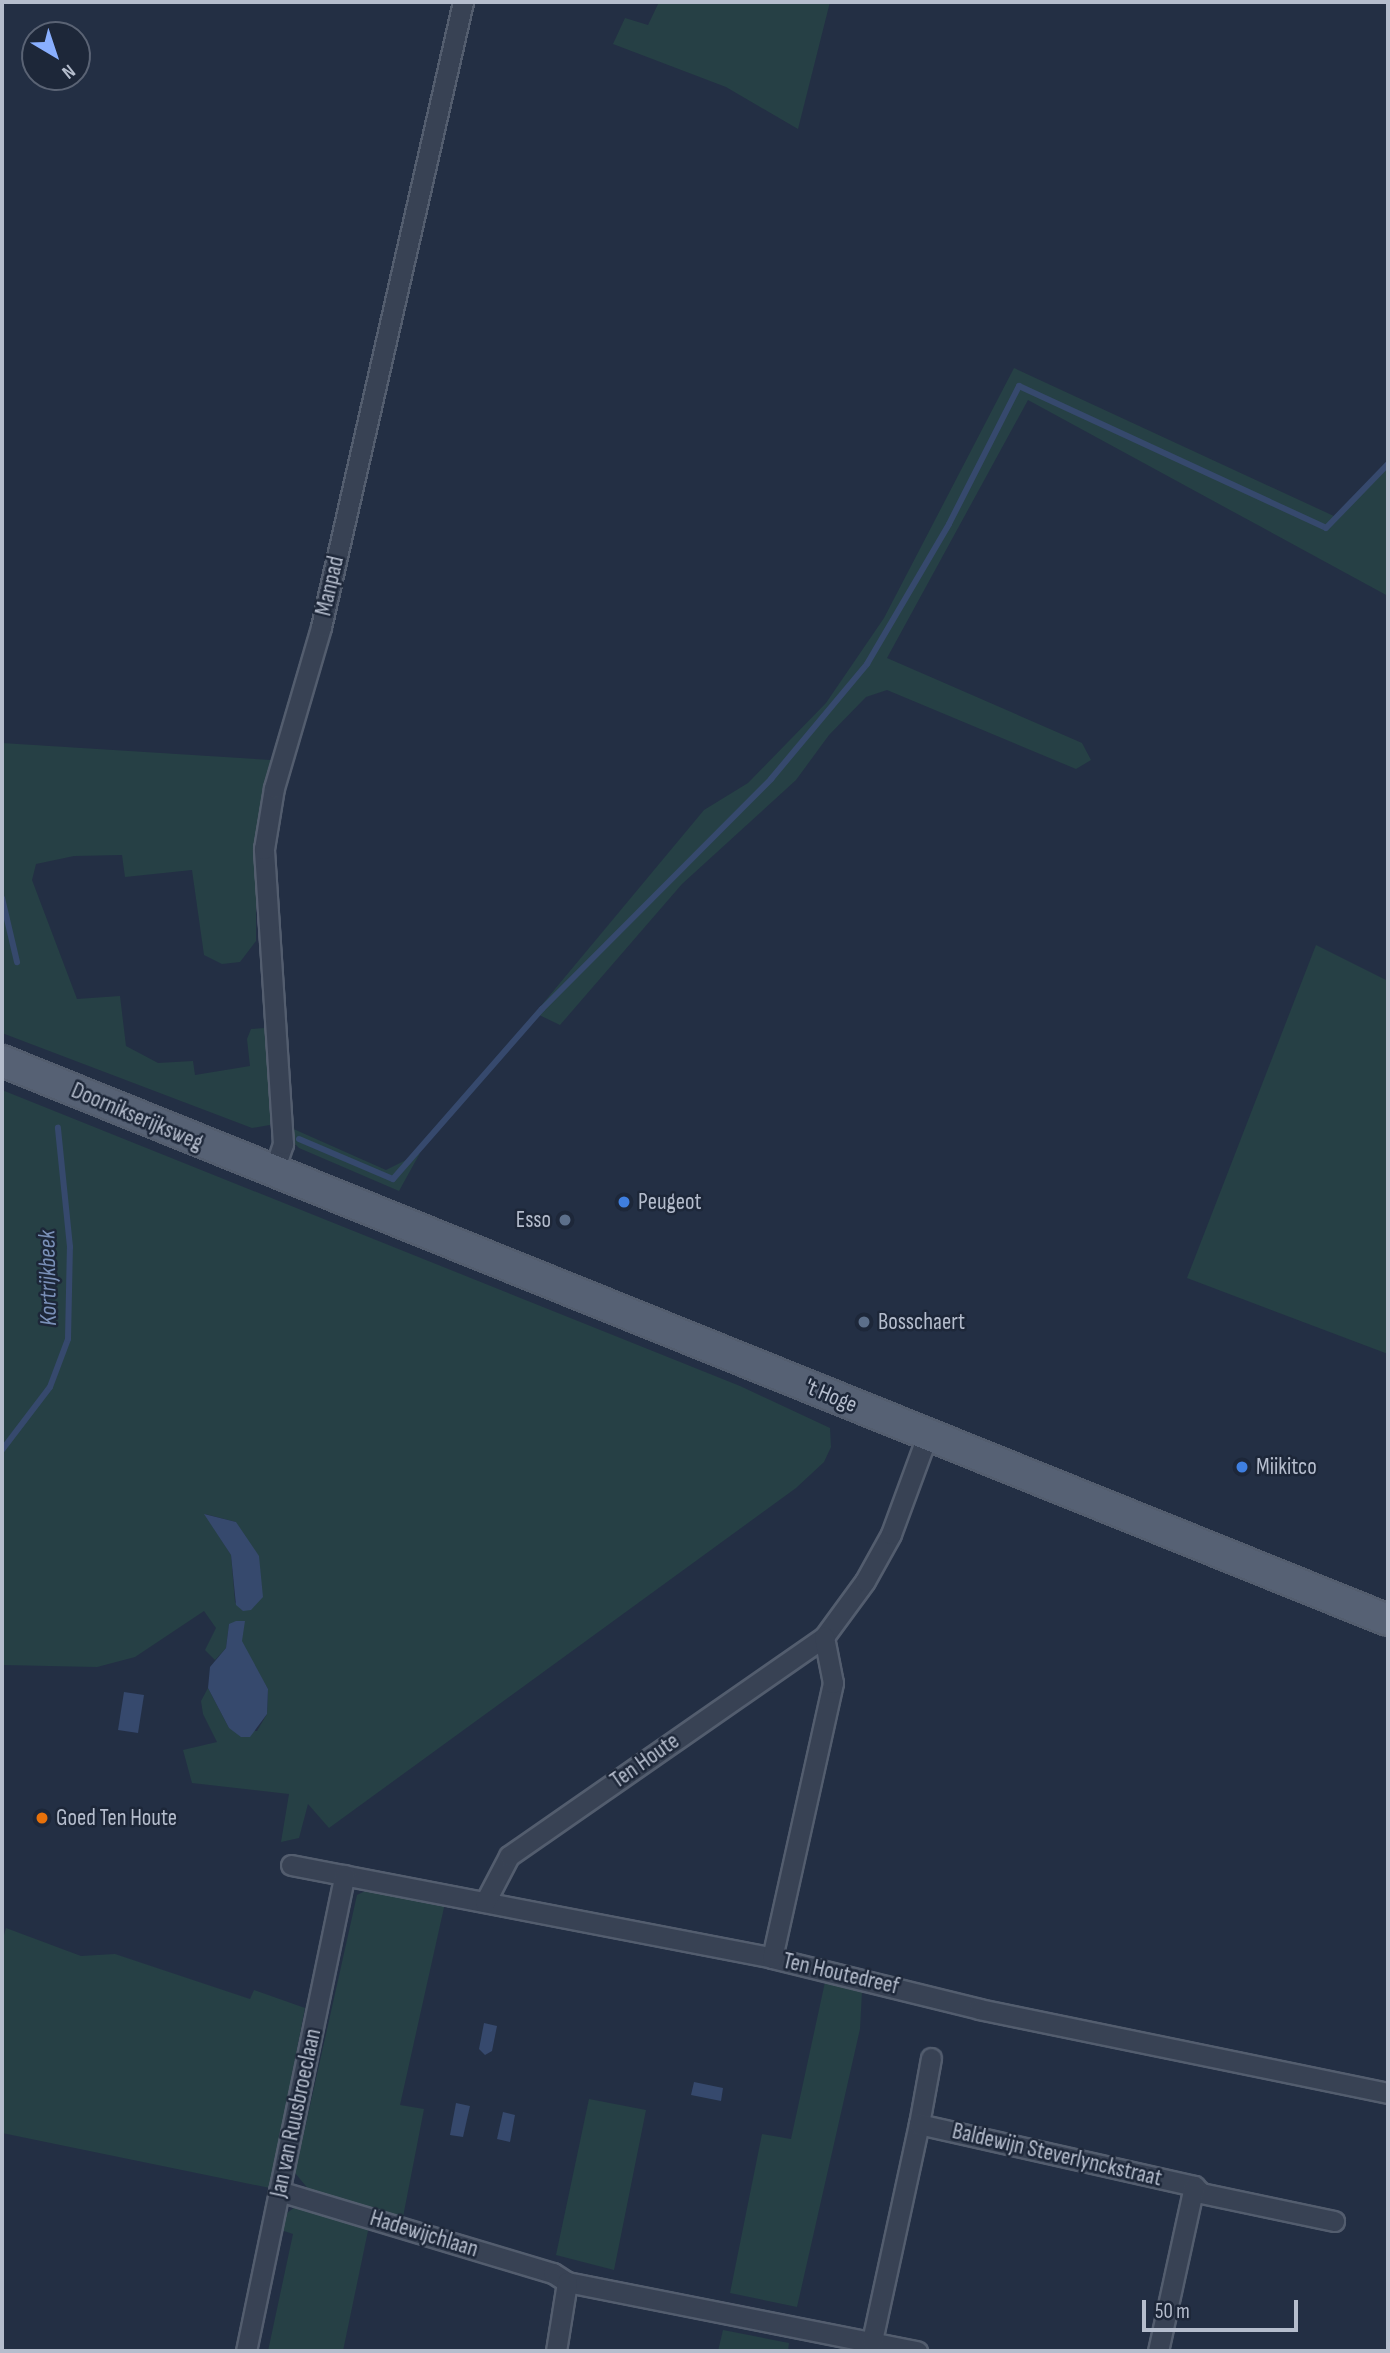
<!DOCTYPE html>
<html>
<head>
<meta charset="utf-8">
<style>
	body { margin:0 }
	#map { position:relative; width:1390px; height:2353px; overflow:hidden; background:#232f44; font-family:"Sofia Sans Condensed",sans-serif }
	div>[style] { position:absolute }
	.green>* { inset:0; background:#264045 }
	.water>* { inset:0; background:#36496d }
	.stream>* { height:6px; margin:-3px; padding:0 3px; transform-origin:3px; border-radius:3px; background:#36496d }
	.roads { filter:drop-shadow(2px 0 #535d6e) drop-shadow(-2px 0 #535d6e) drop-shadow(0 2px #535d6e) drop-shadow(0 -2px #535d6e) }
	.minor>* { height:19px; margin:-9.5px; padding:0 9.5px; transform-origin:9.5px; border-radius:9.5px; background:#384254 }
	.primary>* { height:30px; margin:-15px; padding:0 15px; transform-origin:15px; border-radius:15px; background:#566174 }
	.dots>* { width:19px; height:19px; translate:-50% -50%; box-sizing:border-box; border:4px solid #1d2739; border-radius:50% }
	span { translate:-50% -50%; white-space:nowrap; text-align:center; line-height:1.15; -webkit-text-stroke:5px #1d2739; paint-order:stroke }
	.street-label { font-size:23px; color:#b5bdcd }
	.poi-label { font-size:23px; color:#b5bdcd }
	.left { translate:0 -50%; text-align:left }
	.right { translate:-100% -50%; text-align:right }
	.water-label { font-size:24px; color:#7a90b8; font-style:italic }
	.frame { position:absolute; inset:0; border:4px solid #b5bdcd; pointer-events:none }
	.north { position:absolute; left:21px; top:21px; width:70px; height:70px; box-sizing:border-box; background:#1d2739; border:2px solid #5a6374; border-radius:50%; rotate:141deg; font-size:19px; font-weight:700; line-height:28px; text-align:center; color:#b5bdcd }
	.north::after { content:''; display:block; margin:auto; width:24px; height:32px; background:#89afff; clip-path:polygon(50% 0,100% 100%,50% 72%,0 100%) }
	.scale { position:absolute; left:1142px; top:2300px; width:156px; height:32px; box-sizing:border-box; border:4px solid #b5bdcd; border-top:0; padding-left:9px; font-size:21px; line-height:24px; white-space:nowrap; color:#b5bdcd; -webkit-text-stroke:5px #1d2739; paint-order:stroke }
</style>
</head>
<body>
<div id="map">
	<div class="green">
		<div style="clip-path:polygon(659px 2px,830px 2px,798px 129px,726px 87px,613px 44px,625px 18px,648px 25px)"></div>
		<div style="clip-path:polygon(1014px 368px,1336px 517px,1388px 463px,1388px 596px,1028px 400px,887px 658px,1082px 743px,1091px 760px,1076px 769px,887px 690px,866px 697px,829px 735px,796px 780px,682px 884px,560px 1025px,535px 1013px,704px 810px,748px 783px,826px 703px,884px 618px)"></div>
		<div style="clip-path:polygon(2px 743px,271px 760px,256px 862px,256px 941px,240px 962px,222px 964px,204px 955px,192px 870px,125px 877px,122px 855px,74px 856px,36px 864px,32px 880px,77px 999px,120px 996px,126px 1046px,158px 1063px,193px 1061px,195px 1075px,250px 1066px,247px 1039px,251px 1029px,266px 1028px,275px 1108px,270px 1125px,252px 1128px,2px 1033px)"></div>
		<div style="clip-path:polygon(1316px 945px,1388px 981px,1388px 1354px,1187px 1278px)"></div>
		<div style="clip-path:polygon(evenodd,2px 1090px,740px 1386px,830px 1428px,831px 1447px,824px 1462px,796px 1488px,329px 1828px,308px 1804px,299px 1838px,281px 1842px,289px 1794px,192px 1783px,183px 1750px,217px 1742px,203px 1714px,201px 1701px,208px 1688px,229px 1728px,257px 1731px,267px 1714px,268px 1689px,229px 1624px,226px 1648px,215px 1660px,205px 1650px,216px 1628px,204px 1611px,135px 1657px,97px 1667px,2px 1665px,2px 1090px,205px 1514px,236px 1522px,243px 1611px,235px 1602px,231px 1555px,205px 1514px)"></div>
		<div style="clip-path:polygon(289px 1127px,386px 1170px,420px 1153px,399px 1191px,299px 1148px,291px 1140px)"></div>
		<div style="clip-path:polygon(369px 1889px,445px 1903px,400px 2105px,424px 2109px,403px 2217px,310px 2191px,295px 2173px,357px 1895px)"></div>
		<div style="clip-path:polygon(6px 1928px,81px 1956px,115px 1954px,250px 1999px,254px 1990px,305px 2008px,270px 2188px,2px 2133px,2px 1942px)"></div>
		<div style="clip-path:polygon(825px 1982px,862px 1992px,860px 2029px,797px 2307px,730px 2293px,762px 2134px,791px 2139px)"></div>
		<div style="clip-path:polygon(589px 2099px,646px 2110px,614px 2270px,556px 2255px)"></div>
		<div style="clip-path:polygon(295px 2207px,369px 2226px,343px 2351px,268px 2351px,293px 2234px,281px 2230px,283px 2216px)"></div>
		<div style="clip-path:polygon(723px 2330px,789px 2343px,788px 2351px,718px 2351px)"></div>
	</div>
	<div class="water">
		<div style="clip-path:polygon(204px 1514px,236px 1522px,259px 1556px,263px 1597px,251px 1610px,243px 1611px,236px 1605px,231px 1555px)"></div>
		<div style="clip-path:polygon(236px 1621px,245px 1621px,242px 1641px,268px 1689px,267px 1714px,250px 1737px,241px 1737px,229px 1728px,208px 1688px,210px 1667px,226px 1648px,229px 1624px)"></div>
		<div style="clip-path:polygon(124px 1692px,144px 1695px,138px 1733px,118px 1730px)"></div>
		<div style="clip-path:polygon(484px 2023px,497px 2026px,492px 2051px,485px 2055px,479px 2049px)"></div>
		<div style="clip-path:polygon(694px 2082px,723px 2088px,721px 2101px,691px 2095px)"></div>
		<div style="clip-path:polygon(456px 2103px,470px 2106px,463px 2137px,450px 2135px)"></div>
		<div style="clip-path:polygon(503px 2112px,515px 2115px,510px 2142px,497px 2139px)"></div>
	</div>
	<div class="stream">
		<div style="left:2px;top:898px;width:66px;rotate:76.8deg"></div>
		<div style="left:299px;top:1139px;width:102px;rotate:23.1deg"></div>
		<div style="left:393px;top:1179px;width:226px;rotate:-48.8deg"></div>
		<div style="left:542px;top:1009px;width:325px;rotate:-45.1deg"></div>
		<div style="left:771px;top:779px;width:150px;rotate:-50.1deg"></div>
		<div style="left:867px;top:664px;width:162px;rotate:-59.6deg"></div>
		<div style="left:949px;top:524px;width:155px;rotate:-63.1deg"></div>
		<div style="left:1019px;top:386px;width:338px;rotate:24.8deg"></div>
		<div style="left:1326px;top:528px;width:89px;rotate:-45.9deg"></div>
		<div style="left:2px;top:1450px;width:79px;rotate:-52.7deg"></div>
		<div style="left:50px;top:1387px;width:51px;rotate:-69.4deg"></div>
		<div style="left:68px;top:1339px;width:92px;rotate:-88.8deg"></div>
		<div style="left:70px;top:1247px;width:120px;rotate:-95.8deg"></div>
	</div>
	<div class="roads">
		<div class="minor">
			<div style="left:273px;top:1173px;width:31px;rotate:-71deg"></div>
			<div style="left:283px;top:1144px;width:296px;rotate:-93.7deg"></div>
			<div style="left:264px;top:849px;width:62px;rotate:-80.7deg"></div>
			<div style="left:274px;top:788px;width:168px;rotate:-73.7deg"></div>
			<div style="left:321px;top:627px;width:641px;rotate:-77.2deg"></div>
			<div style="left:291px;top:1865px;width:490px;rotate:10.9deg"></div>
			<div style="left:772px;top:1958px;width:213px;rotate:13.8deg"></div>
			<div style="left:979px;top:2009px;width:418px;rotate:11.6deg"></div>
			<div style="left:485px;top:1902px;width:52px;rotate:-62.4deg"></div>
			<div style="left:509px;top:1856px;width:384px;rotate:-34.8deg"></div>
			<div style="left:824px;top:1637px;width:69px;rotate:-53.8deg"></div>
			<div style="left:865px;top:1581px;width:54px;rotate:-61deg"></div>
			<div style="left:891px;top:1534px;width:104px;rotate:-69.8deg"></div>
			<div style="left:772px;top:1958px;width:282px;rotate:-77.5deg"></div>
			<div style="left:833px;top:1683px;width:47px;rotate:-101.1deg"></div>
			<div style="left:919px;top:2124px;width:67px;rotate:-79.7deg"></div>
			<div style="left:1194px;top:2186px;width:10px;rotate:45deg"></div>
			<div style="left:1201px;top:2193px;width:136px;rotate:11.9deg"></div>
			<div style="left:279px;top:2191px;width:286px;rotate:16.7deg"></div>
			<div style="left:553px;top:2273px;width:17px;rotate:33deg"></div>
			<div style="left:567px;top:2282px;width:357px;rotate:11.2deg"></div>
			<div style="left:872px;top:2341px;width:222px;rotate:-77.8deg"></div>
			<div style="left:919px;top:2124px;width:282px;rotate:12.7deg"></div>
			<div style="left:1194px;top:2186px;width:169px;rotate:102.3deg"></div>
			<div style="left:246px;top:2351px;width:486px;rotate:-78.3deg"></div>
			<div style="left:556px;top:2351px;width:70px;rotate:-80.9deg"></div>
		</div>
		<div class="primary">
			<div style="left:2px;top:1061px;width:1494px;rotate:21.97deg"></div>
		</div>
	</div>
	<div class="dots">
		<div style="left:624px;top:1202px;background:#3f7fe0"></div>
		<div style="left:565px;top:1220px;background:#5c6f8a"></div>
		<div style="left:864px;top:1322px;background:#5c6f8a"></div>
		<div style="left:1242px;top:1467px;background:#3f7fe0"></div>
		<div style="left:42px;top:1818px;background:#e8710a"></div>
	</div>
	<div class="street-label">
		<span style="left:330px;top:586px;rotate:-77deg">Manpad</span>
		<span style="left:137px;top:1117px;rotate:23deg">Doornikserijksweg</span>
		<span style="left:831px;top:1396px;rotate:22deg">'t Hoge</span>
		<span style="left:645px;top:1761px;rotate:-35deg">Ten Houte</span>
		<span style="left:841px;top:1974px;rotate:13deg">Ten Houtedreef</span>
		<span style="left:296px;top:2113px;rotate:-78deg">Jan van Ruusbroeclaan</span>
		<span style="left:1057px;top:2155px;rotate:13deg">Baldewijn Steverlynckstraat</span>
		<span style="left:424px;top:2234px;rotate:17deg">Hadewijchlaan</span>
	</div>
	<div class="poi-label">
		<span class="left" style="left:638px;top:1202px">Peugeot</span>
		<span class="right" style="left:551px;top:1220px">Esso</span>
		<span class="left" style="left:878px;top:1322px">Bosschaert</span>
		<span class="left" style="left:1256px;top:1467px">Miikitco</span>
		<span class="left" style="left:56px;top:1818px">Goed Ten Houte</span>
	</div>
	<div class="water-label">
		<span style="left:48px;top:1278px;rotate:-91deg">Kortrijkbeek</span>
	</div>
	<div class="frame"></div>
	<div class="north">N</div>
	<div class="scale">50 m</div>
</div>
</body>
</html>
